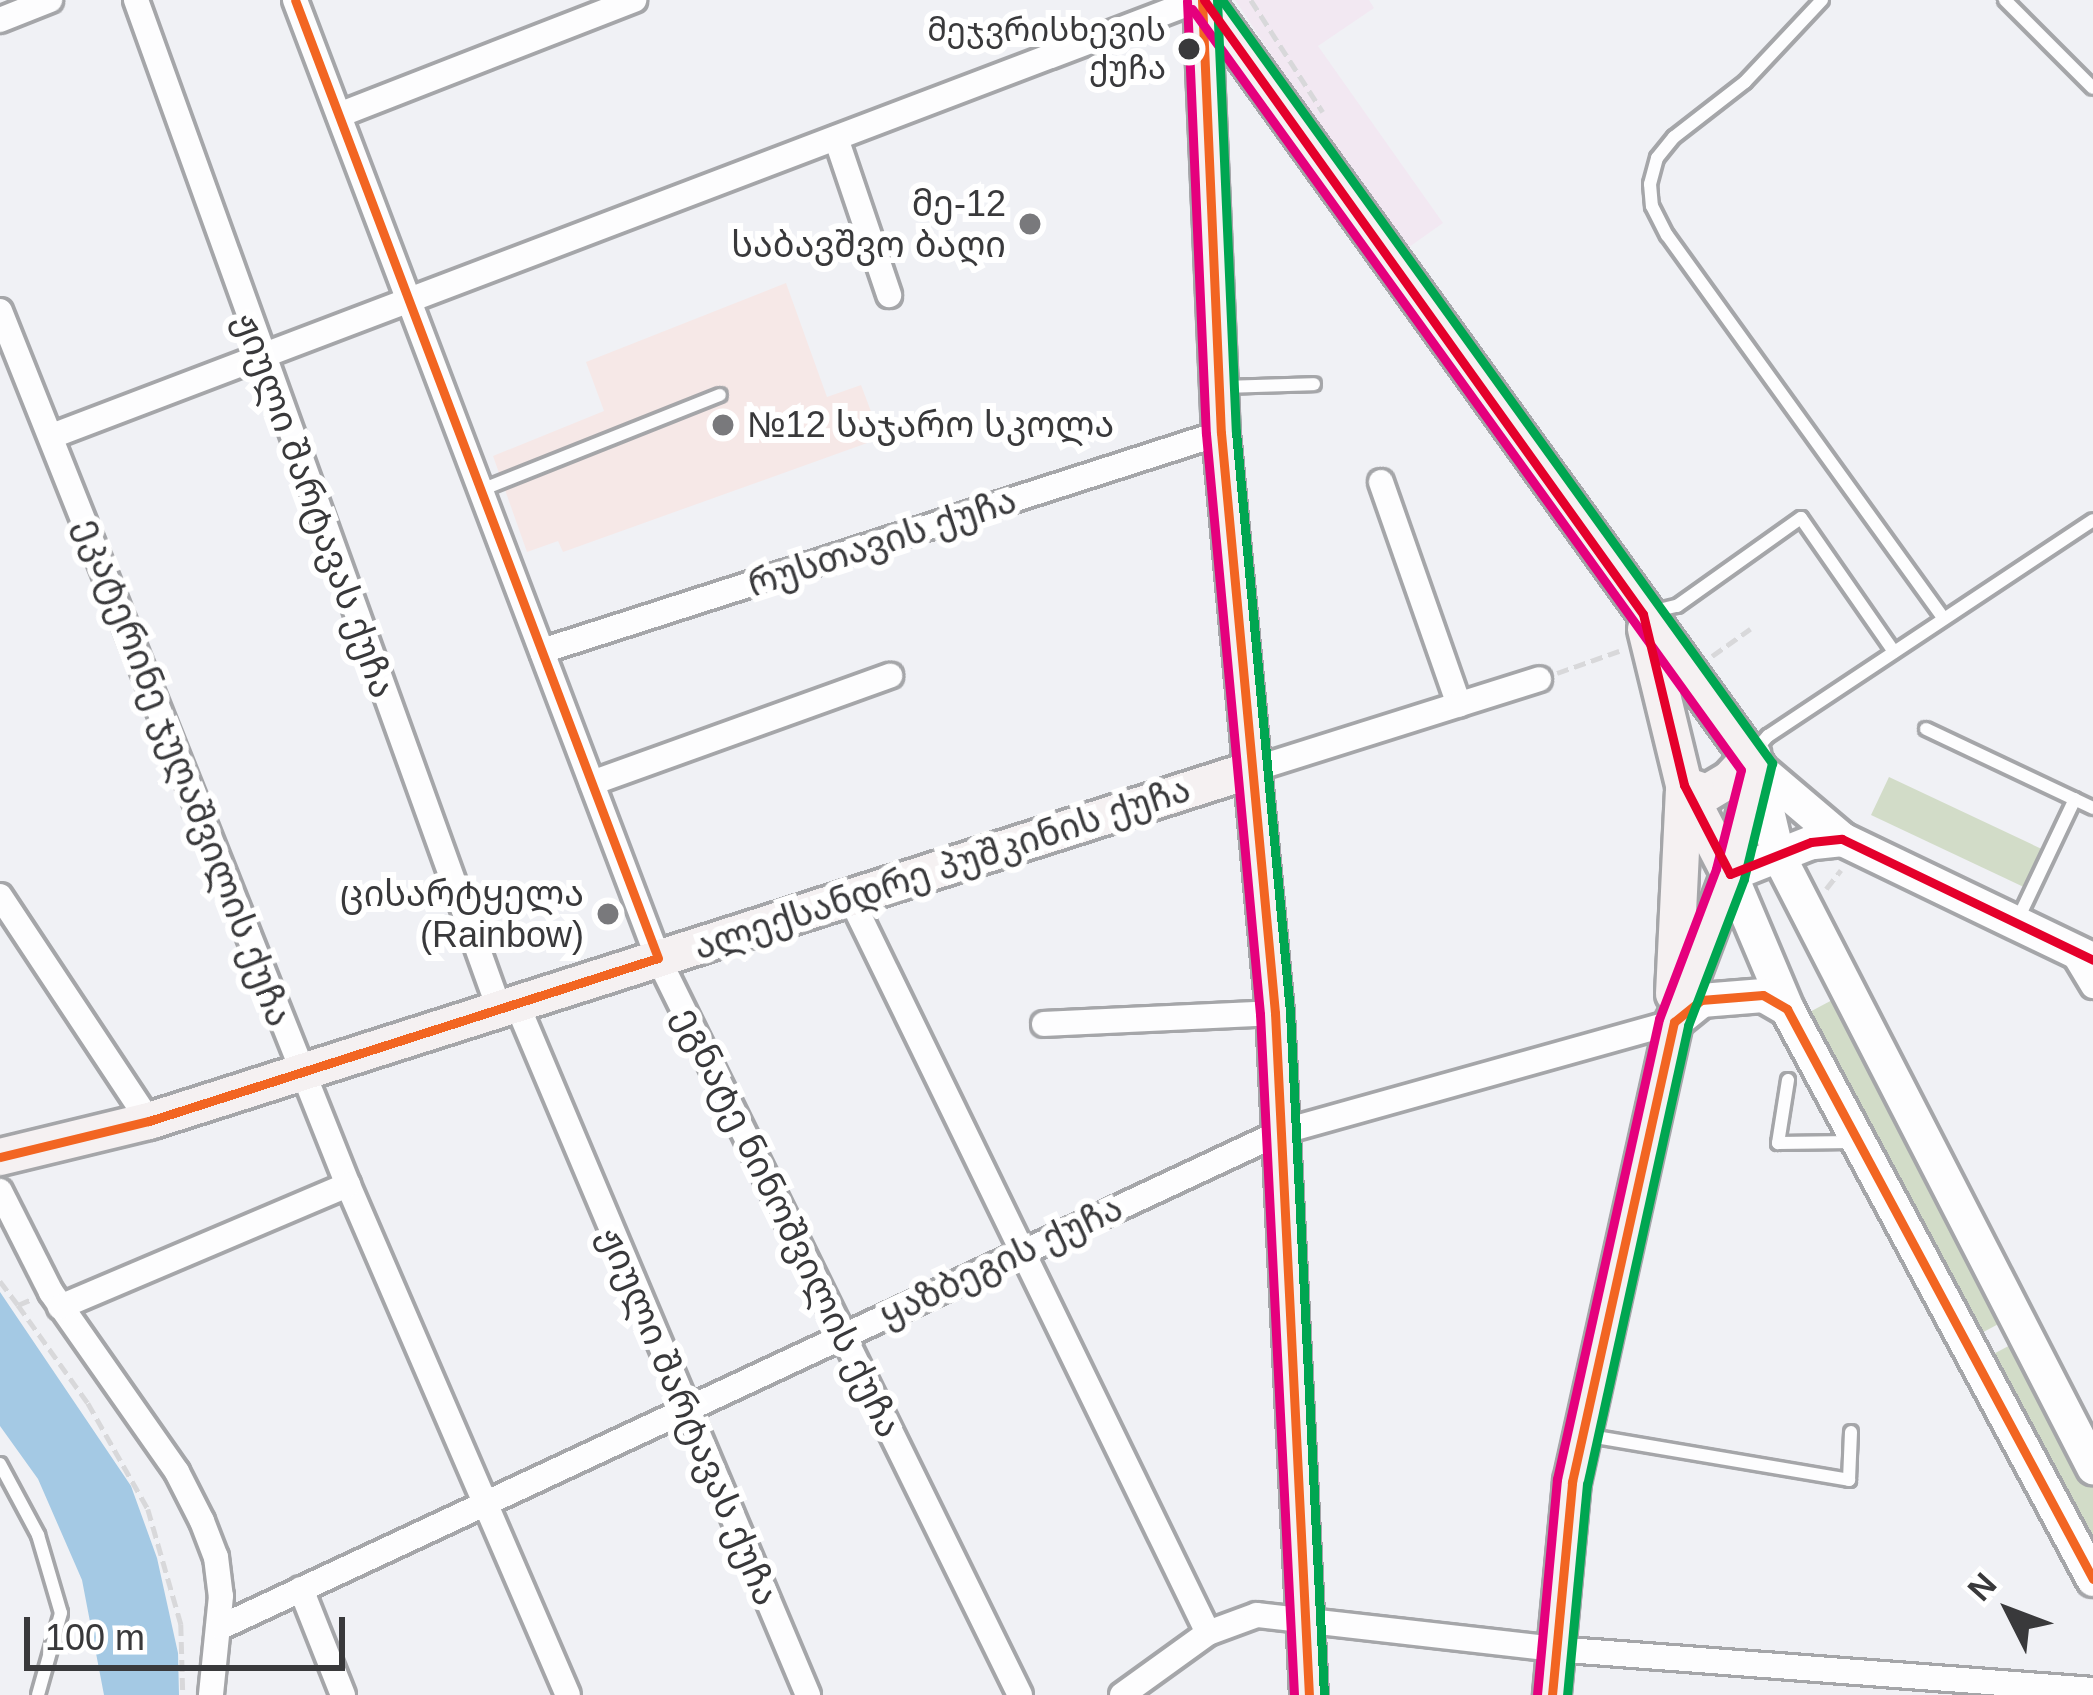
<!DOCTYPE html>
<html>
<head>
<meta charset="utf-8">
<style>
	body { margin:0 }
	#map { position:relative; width:2093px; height:1695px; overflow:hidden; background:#f0f1f5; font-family:Arial,"Noto Sans Georgian",sans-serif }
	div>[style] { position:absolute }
	.commercial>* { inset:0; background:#f2e8f2 }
	.education>* { inset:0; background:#f6e8e7 }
	.green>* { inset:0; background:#d2dcc8 }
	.water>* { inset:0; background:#a4c9e4 }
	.path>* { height:4.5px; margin-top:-2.25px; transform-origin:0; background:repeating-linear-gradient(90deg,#d8d8da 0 12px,transparent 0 18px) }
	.roads { filter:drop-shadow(3px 0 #a5a6a9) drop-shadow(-3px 0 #a5a6a9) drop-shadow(0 3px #a5a6a9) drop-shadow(0 -3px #a5a6a9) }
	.service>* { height:12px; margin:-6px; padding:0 6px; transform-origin:6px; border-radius:6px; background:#fdfdfe }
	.minor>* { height:24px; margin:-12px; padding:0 12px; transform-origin:12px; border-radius:12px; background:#fdfdfe }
	.tertiary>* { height:33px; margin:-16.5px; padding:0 16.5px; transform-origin:16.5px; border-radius:16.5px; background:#fdfdfe }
	.secondary>* { height:36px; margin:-18px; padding:0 18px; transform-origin:18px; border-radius:18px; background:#f5f1f2 }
	.bus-1>* { height:9px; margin:-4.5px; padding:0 4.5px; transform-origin:4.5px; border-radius:4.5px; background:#f26522 }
	.bus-2>* { height:9px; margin:-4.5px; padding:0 4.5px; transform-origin:4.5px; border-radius:4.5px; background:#e5007d }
	.bus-3>* { height:9px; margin:-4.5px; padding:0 4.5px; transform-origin:4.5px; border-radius:4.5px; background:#00a651 }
	.bus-4>* { height:9px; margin:-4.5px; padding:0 4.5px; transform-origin:4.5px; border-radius:4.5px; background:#e4002b }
	.dots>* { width:33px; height:33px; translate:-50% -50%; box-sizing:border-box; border:6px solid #fff; border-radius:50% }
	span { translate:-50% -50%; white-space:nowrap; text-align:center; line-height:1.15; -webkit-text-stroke:12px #fff; paint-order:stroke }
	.bus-label { font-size:33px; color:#39393b }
	.right { translate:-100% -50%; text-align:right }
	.poi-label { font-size:36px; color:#39393b }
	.left { translate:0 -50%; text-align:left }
	.street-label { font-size:36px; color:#39393b }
	.north { position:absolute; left:1949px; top:1551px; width:120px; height:120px; -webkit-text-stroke:9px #fff; paint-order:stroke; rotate:312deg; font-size:33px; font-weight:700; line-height:48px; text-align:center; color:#39393b }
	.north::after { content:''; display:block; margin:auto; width:42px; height:54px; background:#39393b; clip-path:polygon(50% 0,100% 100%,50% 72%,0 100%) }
	.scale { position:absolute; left:24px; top:1617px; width:321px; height:54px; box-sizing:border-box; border:6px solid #39393b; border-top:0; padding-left:15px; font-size:36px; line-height:42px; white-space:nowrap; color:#39393b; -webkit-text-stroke:9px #fff; paint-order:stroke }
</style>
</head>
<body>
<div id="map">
	<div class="commercial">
		<div style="clip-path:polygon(1235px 0,1369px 0,1374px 8px,1318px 46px,1443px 223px,1402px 252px)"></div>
	</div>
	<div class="education">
		<div style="clip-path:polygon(786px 283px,827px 397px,861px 385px,881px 438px,563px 552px,558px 541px,527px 552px,493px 456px,604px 411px,586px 362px)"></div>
	</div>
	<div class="green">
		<div style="clip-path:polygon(1889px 777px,2046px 851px,2028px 889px,1871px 815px)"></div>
		<div style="clip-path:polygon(1836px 998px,2006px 1320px,1974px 1337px,1804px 1015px)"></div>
		<div style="clip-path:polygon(2016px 1342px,2093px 1487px,2093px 1558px,1986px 1358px)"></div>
	</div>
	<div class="water">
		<div style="clip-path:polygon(0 1292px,131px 1486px,157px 1558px,178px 1653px,179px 1695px,104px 1695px,82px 1580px,38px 1479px,0 1426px)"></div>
	</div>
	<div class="path">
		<div style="left:1251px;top:0;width:133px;rotate:57.3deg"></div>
		<div style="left:1712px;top:656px;width:47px;rotate:-35.4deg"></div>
		<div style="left:1557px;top:673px;width:66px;rotate:-19.5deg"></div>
		<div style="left:1826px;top:889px;width:24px;rotate:-52deg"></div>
		<div style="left:0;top:1281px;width:30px;rotate:53deg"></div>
		<div style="left:18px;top:1305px;width:13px;rotate:-23deg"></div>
		<div style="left:18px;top:1305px;width:120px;rotate:54.5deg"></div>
		<div style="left:88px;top:1403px;width:122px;rotate:60.5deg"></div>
		<div style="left:148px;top:1509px;width:120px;rotate:74deg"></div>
		<div style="left:181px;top:1624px;width:71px;rotate:88.4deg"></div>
	</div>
	<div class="roads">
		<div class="service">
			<div style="left:1822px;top:0;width:112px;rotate:133.2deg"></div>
			<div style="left:1745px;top:82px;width:90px;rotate:142.2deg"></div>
			<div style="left:1674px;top:137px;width:27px;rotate:129deg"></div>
			<div style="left:1657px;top:158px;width:27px;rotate:105deg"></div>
			<div style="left:1650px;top:184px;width:22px;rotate:85deg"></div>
			<div style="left:1652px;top:206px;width:33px;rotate:63deg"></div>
			<div style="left:1667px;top:235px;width:472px;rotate:54.2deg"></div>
			<div style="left:2005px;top:0;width:124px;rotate:45deg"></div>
			<div style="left:1221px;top:387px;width:93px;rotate:-1.8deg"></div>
			<div style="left:481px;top:490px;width:257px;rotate:-21.7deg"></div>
			<div style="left:1650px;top:612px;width:28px;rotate:-13deg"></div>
			<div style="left:1677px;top:606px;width:152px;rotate:-35.4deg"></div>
			<div style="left:1801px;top:518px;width:163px;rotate:55.2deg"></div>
			<div style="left:1926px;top:729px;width:185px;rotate:25.3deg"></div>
			<div style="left:1753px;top:753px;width:23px;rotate:-49deg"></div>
			<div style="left:1768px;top:736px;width:390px;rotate:-33.6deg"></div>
			<div style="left:2017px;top:921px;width:135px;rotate:-64.6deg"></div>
			<div style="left:1788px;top:1080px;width:64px;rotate:99deg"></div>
			<div style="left:1778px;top:1143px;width:73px;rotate:-0.8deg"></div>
			<div style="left:1584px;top:1435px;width:269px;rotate:9.6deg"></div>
			<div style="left:1849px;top:1480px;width:48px;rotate:-87.6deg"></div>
			<div style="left:0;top:1464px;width:81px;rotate:61.8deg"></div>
			<div style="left:38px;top:1535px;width:81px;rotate:73.6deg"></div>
			<div style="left:61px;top:1613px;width:85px;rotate:105.7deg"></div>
		</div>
		<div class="minor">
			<div style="left:136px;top:0;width:1071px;rotate:70.2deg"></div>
			<div style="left:295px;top:0;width:1024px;rotate:69.25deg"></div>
			<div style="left:658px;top:958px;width:821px;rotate:63.84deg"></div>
			<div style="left:0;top:20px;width:54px;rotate:-21.8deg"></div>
			<div style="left:339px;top:115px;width:317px;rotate:-21.3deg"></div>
			<div style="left:836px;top:138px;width:166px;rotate:71.3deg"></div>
			<div style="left:0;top:311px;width:941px;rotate:68.29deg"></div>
			<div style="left:348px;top:1185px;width:555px;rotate:66.67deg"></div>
			<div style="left:52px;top:436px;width:1226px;rotate:-20.83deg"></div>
			<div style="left:1381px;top:482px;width:236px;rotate:70.7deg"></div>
			<div style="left:542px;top:651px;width:713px;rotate:-17.8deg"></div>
			<div style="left:1251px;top:770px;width:302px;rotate:-17.5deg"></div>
			<div style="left:592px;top:783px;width:317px;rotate:-19.8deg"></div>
			<div style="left:0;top:896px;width:270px;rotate:56.5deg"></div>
			<div style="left:850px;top:897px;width:818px;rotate:64.06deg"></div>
			<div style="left:2072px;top:951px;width:41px;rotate:59deg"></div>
			<div style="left:516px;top:1002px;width:752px;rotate:67.15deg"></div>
			<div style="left:1044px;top:1024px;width:231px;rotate:-2.7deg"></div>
			<div style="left:0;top:1191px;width:113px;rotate:63.2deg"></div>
			<div style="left:51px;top:1292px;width:220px;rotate:55deg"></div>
			<div style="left:177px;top:1472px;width:55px;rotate:63deg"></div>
			<div style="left:202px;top:1521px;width:39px;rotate:69deg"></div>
			<div style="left:216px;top:1557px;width:39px;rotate:83deg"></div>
			<div style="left:221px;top:1596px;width:100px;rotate:95.8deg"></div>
			<div style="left:60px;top:1307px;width:313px;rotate:-23deg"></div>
			<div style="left:301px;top:1589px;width:114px;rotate:68.4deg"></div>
			<div style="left:221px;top:1627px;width:1170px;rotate:-25.03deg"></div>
			<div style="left:1281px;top:1132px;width:408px;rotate:-15.6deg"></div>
			<div style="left:1122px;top:1695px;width:106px;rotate:-35.8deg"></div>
			<div style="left:1208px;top:1633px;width:52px;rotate:-20.2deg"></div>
			<div style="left:1257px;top:1615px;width:299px;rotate:6.5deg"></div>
			<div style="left:1554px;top:1649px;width:541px;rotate:4.35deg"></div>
		</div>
		<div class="tertiary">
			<div style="left:1757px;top:767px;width:111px;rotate:40.3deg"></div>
			<div style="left:1842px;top:839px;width:279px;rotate:25.7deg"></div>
			<div style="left:1757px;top:768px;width:87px;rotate:76.8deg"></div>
			<div style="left:1777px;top:853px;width:691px;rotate:62.77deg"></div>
			<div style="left:1842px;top:839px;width:31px;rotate:174deg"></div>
			<div style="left:1811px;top:842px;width:87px;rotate:158.4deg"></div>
			<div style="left:1730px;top:874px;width:147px;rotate:67.1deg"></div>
			<div style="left:1787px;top:1009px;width:647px;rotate:61.77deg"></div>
			<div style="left:1674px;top:1022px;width:35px;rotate:-39deg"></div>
			<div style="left:1701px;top:1000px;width:62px;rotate:-4.6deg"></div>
			<div style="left:1763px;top:995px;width:28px;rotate:30deg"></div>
		</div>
		<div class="secondary">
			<div style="left:1202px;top:0;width:433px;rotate:87.5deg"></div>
			<div style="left:1221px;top:433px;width:583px;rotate:84.68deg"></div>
			<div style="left:1275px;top:1013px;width:683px;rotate:87.15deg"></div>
			<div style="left:1204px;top:0;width:946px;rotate:54.21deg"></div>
			<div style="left:1757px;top:767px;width:110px;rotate:104.2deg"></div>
			<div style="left:1730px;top:874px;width:158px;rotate:110.7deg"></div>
			<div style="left:1674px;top:1022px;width:471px;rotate:102.5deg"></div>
			<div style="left:1572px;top:1482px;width:214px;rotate:95.4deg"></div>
			<div style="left:1646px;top:629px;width:161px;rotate:76.3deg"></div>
			<div style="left:1684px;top:785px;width:100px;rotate:62.7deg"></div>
			<div style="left:1684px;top:785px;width:24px;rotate:19deg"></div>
			<div style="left:1707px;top:793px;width:27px;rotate:-31deg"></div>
			<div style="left:1730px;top:779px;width:33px;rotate:-47deg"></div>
			<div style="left:1674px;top:994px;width:202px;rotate:-87.2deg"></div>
			<div style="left:0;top:1157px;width:153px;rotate:-13.6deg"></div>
			<div style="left:149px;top:1121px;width:1157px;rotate:-17.67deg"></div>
		</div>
	</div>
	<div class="bus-1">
		<div style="left:1202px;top:0;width:433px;rotate:87.5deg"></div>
		<div style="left:1221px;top:433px;width:583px;rotate:84.68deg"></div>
		<div style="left:1275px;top:1013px;width:683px;rotate:87.15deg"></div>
		<div style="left:0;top:1157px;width:153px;rotate:-13.6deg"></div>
		<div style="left:149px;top:1121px;width:534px;rotate:-17.76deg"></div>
		<div style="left:658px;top:958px;width:1024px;rotate:-110.75deg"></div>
		<div style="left:1552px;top:1695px;width:214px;rotate:-84.6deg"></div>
		<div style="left:1572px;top:1482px;width:471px;rotate:-77.5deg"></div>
		<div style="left:1674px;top:1022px;width:35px;rotate:-39deg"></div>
		<div style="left:1701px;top:1000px;width:62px;rotate:-4.6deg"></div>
		<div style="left:1763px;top:995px;width:28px;rotate:30deg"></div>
		<div style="left:1787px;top:1009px;width:647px;rotate:61.77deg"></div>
	</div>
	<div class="bus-2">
		<div style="left:1187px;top:1px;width:433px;rotate:87.5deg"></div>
		<div style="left:1206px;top:434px;width:583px;rotate:84.68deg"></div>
		<div style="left:1260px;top:1014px;width:682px;rotate:87.14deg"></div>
		<div style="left:1192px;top:9px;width:938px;rotate:54.19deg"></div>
		<div style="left:1741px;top:770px;width:102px;rotate:104.2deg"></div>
		<div style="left:1716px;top:869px;width:160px;rotate:110.8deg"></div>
		<div style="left:1659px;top:1019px;width:471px;rotate:102.5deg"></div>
		<div style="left:1557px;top:1479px;width:216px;rotate:95.3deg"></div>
	</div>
	<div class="bus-3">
		<div style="left:1217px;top:0;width:432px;rotate:87.5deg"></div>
		<div style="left:1236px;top:432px;width:583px;rotate:84.68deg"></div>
		<div style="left:1290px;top:1012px;width:683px;rotate:87.15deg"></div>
		<div style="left:1222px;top:0;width:941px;rotate:54.21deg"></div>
		<div style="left:1772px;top:763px;width:119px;rotate:103.6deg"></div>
		<div style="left:1744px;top:879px;width:157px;rotate:110.9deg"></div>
		<div style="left:1688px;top:1026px;width:469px;rotate:102.4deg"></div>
		<div style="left:1587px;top:1484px;width:212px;rotate:95.4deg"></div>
	</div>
	<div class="bus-4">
		<div style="left:1204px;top:0;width:755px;rotate:54.44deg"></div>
		<div style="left:1643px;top:614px;width:176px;rotate:76.5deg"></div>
		<div style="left:1684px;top:785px;width:100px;rotate:62.7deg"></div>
		<div style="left:1730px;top:874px;width:87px;rotate:-21.6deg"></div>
		<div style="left:1811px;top:842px;width:31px;rotate:-6deg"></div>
		<div style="left:1842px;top:839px;width:279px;rotate:25.7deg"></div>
	</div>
	<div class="dots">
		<div style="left:1189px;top:49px;background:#39393b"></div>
		<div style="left:1030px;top:224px;background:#79797c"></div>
		<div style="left:723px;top:425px;background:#79797c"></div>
		<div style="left:608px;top:914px;background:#79797c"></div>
	</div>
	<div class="bus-label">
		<span class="right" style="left:1166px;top:49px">მეჯვრისხევის<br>ქუჩა</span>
	</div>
	<div class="poi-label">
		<span class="right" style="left:1006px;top:224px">მე-12<br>საბავშვო ბაღი</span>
		<span class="left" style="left:747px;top:425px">№12 საჯარო სკოლა</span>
		<span class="right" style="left:584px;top:914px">ცისარტყელა<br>(Rainbow)</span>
	</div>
	<div class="street-label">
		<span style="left:315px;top:505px;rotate:70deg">ჟიული შარტავას ქუჩა</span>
		<span style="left:882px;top:542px;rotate:-18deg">რუსთავის ქუჩა</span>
		<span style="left:184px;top:772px;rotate:69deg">ეკატერინე ჯუღაშვილის ქუჩა</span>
		<span style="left:942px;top:868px;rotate:-18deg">ალექსანდრე პუშკინის ქუჩა</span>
		<span style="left:788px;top:1222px;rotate:64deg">ეგნატე ნინოშვილის ქუჩა</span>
		<span style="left:1001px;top:1261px;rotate:-25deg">ყაზბეგის ქუჩა</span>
		<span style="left:689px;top:1416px;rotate:67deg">ჟიული შარტავას ქუჩა</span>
	</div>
	<div class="north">N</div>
	<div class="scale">100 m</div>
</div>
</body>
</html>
